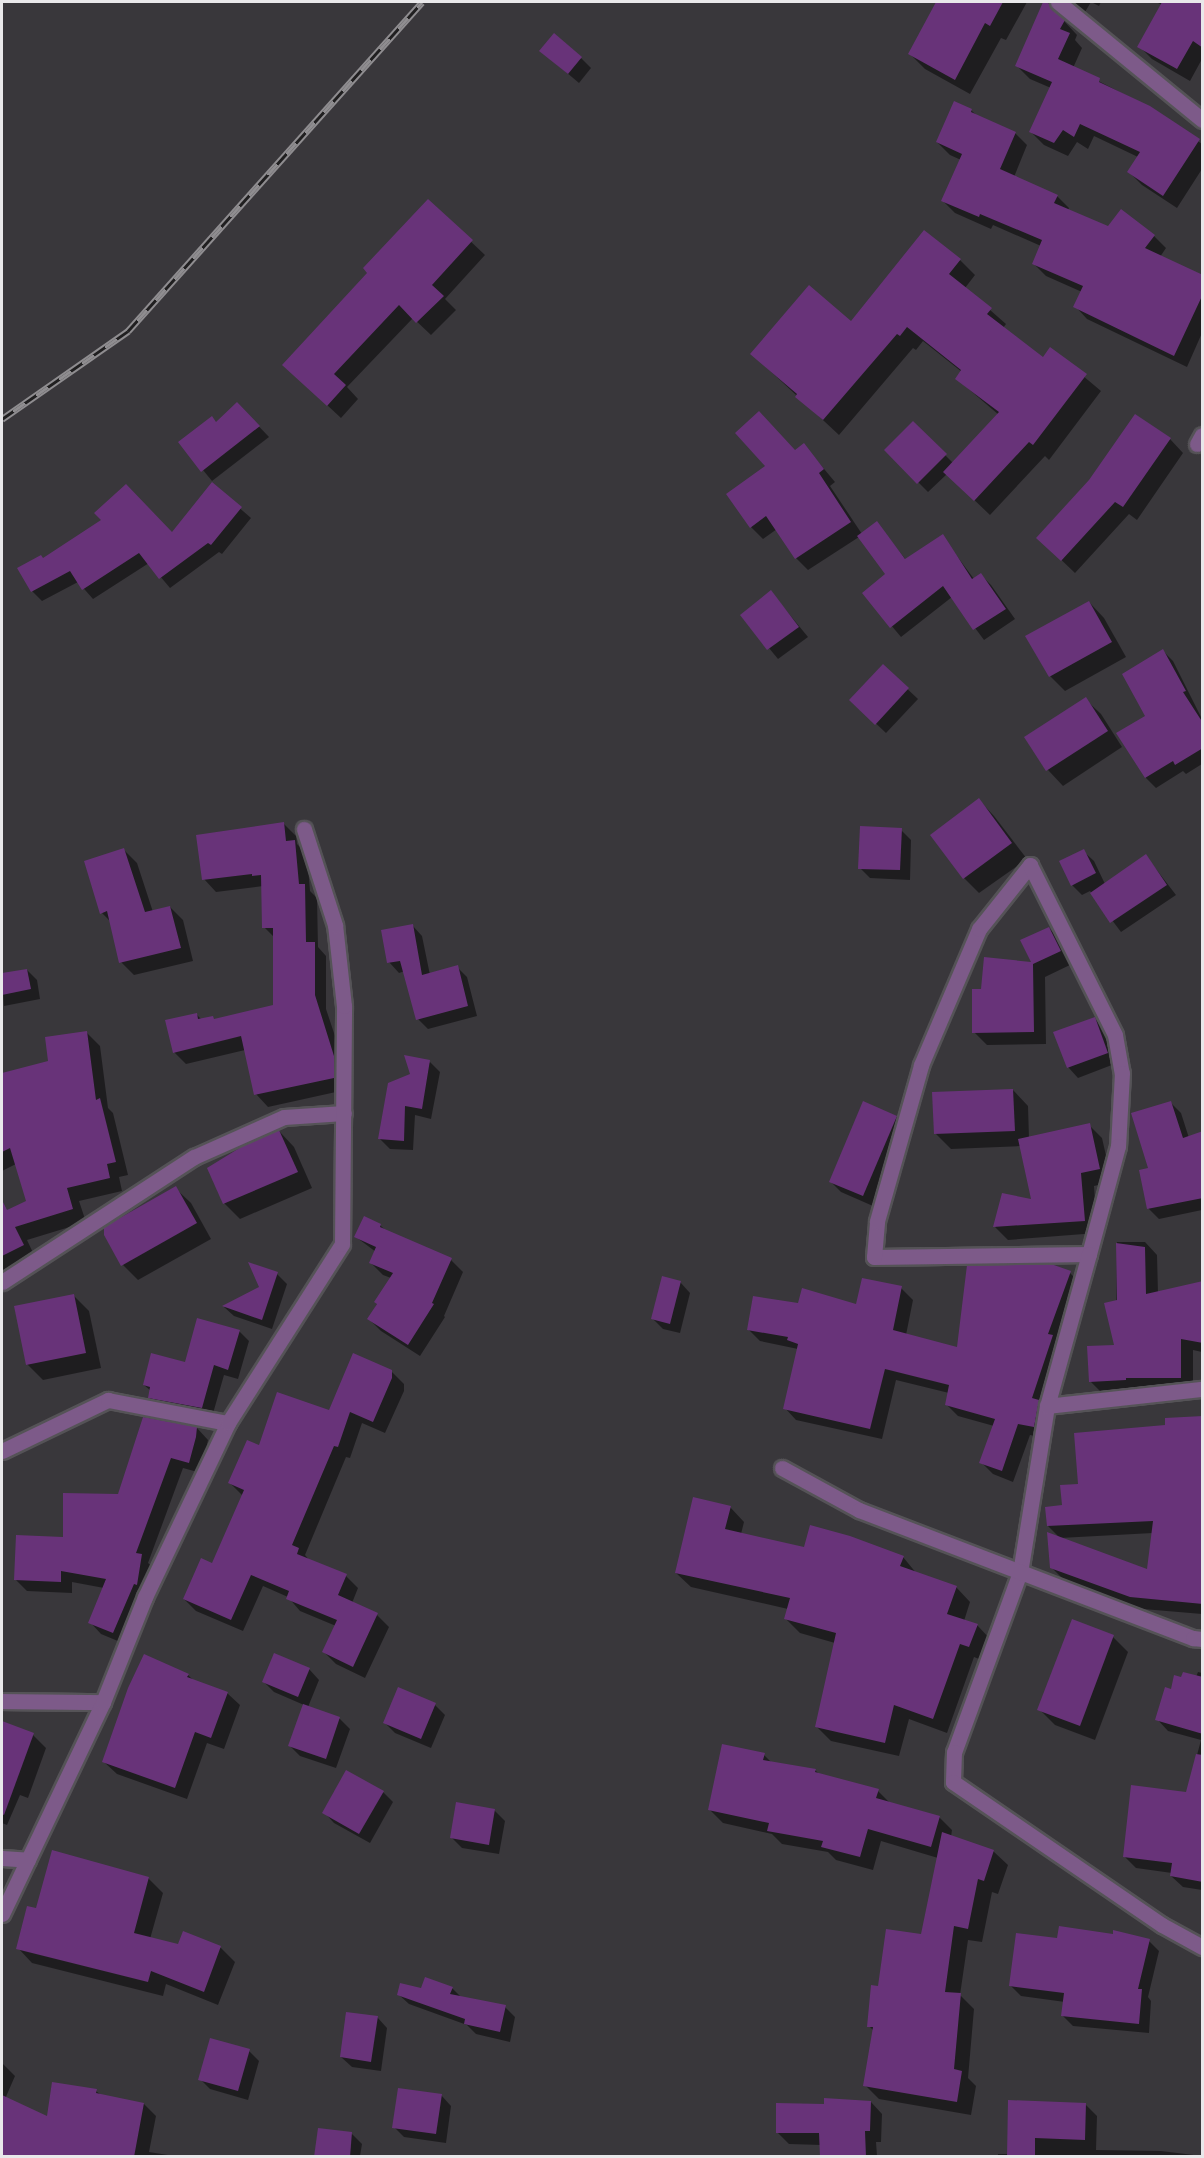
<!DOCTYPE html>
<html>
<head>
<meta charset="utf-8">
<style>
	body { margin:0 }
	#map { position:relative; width:1204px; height:2158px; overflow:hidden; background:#39373b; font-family:Overpass,sans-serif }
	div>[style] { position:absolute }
	.shadow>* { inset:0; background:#0007 }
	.building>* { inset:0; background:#683379 }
	.roads { filter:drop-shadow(2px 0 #555357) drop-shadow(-2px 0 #555357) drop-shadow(0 2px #555357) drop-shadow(0 -2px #555357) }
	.minor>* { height:15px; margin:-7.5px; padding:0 7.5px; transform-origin:7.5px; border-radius:7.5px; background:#7d5a89 }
	.rail>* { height:7px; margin-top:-3.5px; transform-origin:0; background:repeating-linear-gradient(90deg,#201f20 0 14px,#8f8d90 0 28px); box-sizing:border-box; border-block:2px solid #8f8d90 }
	span { translate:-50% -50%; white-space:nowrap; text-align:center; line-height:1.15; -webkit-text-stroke:4.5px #201f20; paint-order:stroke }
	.frame { position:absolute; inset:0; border:3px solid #e9e8ea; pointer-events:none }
</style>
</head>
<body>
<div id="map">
	<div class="shadow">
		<div style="clip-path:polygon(938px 2px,1027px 2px,1006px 40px,1001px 38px,970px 94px,925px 69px,910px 54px)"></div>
		<div style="clip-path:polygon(1067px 2px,1101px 2px,1099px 6px,1091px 2px,1085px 12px)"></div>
		<div style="clip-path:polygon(1156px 2px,1202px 2px,1202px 59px,1190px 81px,1152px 59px,1139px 46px,1162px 5px)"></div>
		<div style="clip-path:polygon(1064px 21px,1077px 35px,1075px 40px,1082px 48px,1073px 68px,1149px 107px,1202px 144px,1202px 169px,1177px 208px,1142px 185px,1129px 172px,1138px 157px,1094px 136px,1088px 149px,1077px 142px,1068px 156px,1044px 145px,1031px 132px,1051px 88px,1030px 79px,1017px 66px)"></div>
		<div style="clip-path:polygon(541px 51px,581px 58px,591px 68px,579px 83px)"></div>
		<div style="clip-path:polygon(971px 110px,978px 117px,1015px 133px,1027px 145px,1014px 177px,1057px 196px,1069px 208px,1068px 210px,1109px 228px,1154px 236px,1166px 248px,1160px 257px,1202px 277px,1202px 333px,1187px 367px,1087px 319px,1075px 306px,1082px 292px,1046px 276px,1033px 263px,1041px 246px,993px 225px,991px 229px,955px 213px,943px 201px,961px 160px,950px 155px,937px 142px)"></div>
		<div style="clip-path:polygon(428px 201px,485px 255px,445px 299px,456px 310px,431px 335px,413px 318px,347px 387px,358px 399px,341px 418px,284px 365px,369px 273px)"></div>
		<div style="clip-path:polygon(960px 260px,975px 275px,965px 288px,1006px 324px,1003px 328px,1043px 359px,1051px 349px,1101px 391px,1049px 460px,1045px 456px,990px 515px,947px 474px,928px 492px,886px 450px,913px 423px,953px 463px,999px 415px,957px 379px,962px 372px,923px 341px,916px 350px,913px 348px,839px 435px,752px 354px,851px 323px)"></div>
		<div style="clip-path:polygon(247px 414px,269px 437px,212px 481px,180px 442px)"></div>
		<div style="clip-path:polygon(1170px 439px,1183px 453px,1137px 520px,1129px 514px,1075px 573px,1052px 551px)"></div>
		<div style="clip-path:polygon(804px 445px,835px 482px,830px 486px,862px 534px,877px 523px,906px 560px,942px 536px,974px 579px,981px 575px,991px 585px,1015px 619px,984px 640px,952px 597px,901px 637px,864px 593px,887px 575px,859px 537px,808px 570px,796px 558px,777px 529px,763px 539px,751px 527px,795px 452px)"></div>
		<div style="clip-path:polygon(212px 484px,251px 518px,222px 554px,219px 552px,170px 588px,149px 563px,93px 599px,78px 582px,42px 601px,32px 591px,43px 559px,172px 534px)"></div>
		<div style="clip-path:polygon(771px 592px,808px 637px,778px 659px,742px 615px)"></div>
		<div style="clip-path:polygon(1089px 602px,1104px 618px,1126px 657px,1065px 691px,1050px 676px)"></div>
		<div style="clip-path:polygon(1163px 651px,1173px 661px,1202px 719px,1202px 764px,1186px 774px,1183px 771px,1156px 788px,1146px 778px,1119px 734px,1147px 716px)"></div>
		<div style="clip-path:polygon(883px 666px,918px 699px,886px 733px,851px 700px)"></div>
		<div style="clip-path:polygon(1085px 699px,1101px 714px,1122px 747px,1063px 786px,1048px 770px,1026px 737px)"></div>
		<div style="clip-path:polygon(979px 800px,994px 816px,1027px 859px,979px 893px,964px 878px,932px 835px)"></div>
		<div style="clip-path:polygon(284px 824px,296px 836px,297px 844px,307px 854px,310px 891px,317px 898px,318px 947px,326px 956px,326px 1009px,346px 1069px,345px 1090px,268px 1107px,256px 1094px,245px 1050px,186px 1064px,174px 1052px,196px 1014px,202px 1020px,215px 1020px,274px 1006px,274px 937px,264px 927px,263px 886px,216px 892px,204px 879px)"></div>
		<div style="clip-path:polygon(901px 830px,911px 840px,910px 880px,870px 878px,860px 868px)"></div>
		<div style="clip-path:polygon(124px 850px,137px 863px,153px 912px,170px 907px,183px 920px,193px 961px,134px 975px,121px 962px,111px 922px,102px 913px)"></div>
		<div style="clip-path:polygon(1083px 851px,1094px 861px,1105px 884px,1146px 856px,1176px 895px,1121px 932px,1090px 891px,1082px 895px,1072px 885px)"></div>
		<div style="clip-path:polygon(412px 925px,422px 936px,430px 975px,457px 967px,467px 977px,477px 1016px,428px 1029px,418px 1019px,405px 971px,399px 973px,389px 962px)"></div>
		<div style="clip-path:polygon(1049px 928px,1061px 941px,1072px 964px,1045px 977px,1046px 1044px,987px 1045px,974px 1032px,982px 991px,1033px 964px)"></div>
		<div style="clip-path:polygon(27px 970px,37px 980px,40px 999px,4px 1006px,2px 975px)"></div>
		<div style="clip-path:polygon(1095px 1019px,1105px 1029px,1117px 1063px,1078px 1078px,1068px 1067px)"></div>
		<div style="clip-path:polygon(87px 1033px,100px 1046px,108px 1108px,113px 1113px,128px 1175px,119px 1177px,122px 1191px,79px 1201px,86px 1222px,27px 1240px,36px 1259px,28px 1262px,33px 1272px,8px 1287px,2px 1282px,2px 1215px,28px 1201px,16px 1164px,2px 1171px,2px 1075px,50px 1062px)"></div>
		<div style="clip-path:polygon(430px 1062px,440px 1072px,431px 1119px,415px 1115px,413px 1150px,390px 1149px,380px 1139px)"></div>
		<div style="clip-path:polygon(1013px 1090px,1028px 1106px,1029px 1138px,1089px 1125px,1102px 1138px,1112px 1182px,1094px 1186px,1097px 1233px,1008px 1240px,995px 1227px,1033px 1201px,1021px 1146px,951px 1149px,935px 1133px)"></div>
		<div style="clip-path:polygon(1171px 1103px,1181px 1113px,1189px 1138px,1202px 1133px,1202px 1210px,1159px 1219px,1149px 1209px,1141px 1171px,1150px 1169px)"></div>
		<div style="clip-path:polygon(896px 1117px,906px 1127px,873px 1206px,841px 1192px,831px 1182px)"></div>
		<div style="clip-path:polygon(279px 1131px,294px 1147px,312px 1188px,240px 1219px,224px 1203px)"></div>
		<div style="clip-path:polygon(175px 1188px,191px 1203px,211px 1239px,138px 1280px,123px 1265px)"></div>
		<div style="clip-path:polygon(380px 1225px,386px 1231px,451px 1260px,463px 1272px,444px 1316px,445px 1317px,420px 1356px,381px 1331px,369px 1319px,391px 1278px,383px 1275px,371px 1263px,376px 1252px,356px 1237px)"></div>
		<div style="clip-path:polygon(1117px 1242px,1145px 1242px,1157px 1255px,1158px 1293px,1202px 1283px,1202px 1352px,1193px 1350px,1193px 1390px,1103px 1394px,1091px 1382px,1116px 1346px)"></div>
		<div style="clip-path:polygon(1070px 1273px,1081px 1284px,1045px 1438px,1030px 1435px,1013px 1482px,993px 1474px,981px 1462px,994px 1426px,958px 1416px,946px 1404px,949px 1393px,896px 1380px,882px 1439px,796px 1420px,785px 1408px,798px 1349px,760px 1341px,749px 1330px,799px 1305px,857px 1306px,901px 1288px,913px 1300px,906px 1335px,959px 1349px)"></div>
		<div style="clip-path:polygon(277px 1274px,287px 1284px,272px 1329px,234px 1316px,224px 1307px,261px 1288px)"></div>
		<div style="clip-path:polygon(680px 1282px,690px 1293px,680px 1333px,663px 1329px,653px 1319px)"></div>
		<div style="clip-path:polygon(74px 1296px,89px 1311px,101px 1368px,43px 1380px,27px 1364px)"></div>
		<div style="clip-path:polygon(239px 1331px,249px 1341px,238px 1379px,224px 1375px,212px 1417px,159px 1407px,149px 1397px,151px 1391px,144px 1385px,186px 1364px)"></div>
		<div style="clip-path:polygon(391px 1371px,404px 1384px,404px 1391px,385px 1433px,362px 1423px,350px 1458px,346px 1457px,305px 1555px,310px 1561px,346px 1576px,358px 1588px,352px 1603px,377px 1615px,389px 1627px,365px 1678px,336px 1664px,324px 1652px,336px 1626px,300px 1611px,288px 1597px,263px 1586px,243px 1631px,196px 1611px,184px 1599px,213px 1565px,243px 1496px,230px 1483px,260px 1447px,330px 1412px)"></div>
		<div style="clip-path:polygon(1202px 1418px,1202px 1614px,1143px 1609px,1064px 1580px,1052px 1568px,1149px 1571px,1153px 1533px,1060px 1538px,1048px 1526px,1080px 1485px,1167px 1427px)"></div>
		<div style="clip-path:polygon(197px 1428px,208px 1440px,201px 1473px,183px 1468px,148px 1563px,153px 1567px,125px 1644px,101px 1634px,90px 1622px,104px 1588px,72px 1582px,72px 1593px,27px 1591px,16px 1580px)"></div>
		<div style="clip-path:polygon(730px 1507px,744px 1522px,741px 1534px,805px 1548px,903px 1557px,917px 1574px,956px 1587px,970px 1602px,964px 1621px,977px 1625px,991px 1640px,984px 1661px,974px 1657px,947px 1733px,909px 1719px,899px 1756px,831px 1741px,817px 1727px,835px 1643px,800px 1633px,786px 1619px,788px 1609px,691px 1587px,676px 1573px)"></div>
		<div style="clip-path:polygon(1113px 1637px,1128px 1652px,1095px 1740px,1055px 1725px,1039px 1709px)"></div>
		<div style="clip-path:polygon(309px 1669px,319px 1680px,308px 1707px,340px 1719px,350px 1729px,336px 1768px,300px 1756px,290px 1746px,304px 1705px,274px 1692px,264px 1682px)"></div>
		<div style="clip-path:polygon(1198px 1672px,1202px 1673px,1202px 1890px,1183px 1887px,1171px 1876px,1172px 1873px,1136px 1868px,1125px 1857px,1187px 1793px,1201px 1740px,1168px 1731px,1157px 1719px,1172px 1691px,1196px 1677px)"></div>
		<div style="clip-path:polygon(188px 1675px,193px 1680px,227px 1693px,240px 1705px,224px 1749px,207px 1743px,187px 1799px,117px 1774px,104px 1762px)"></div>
		<div style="clip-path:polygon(435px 1705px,445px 1715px,431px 1748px,395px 1733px,385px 1723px)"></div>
		<div style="clip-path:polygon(2px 1723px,33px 1735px,46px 1748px,28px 1798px,20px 1795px,7px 1825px,2px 1823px)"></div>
		<div style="clip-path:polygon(764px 1755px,772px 1763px,815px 1770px,820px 1775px,878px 1791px,891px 1804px,939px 1817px,952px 1830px,951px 1837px,993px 1851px,1008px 1865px,998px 1894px,992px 1892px,982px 1942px,968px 1940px,960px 1995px,974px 2009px,968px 2078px,976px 2086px,971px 2115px,879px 2099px,865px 2085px,874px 2031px,869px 2026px,879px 1987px,922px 1936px,938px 1858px,881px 1841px,873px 1870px,836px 1860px,828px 1852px,782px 1844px,772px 1834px,723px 1823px,710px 1810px)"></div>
		<div style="clip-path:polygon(383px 1792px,393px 1802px,370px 1843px,334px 1823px,324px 1812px)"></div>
		<div style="clip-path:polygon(494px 1810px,505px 1821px,499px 1854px,462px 1848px,452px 1838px)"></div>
		<div style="clip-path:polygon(148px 1878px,163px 1893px,150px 1939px,179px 1946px,184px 1933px,221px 1948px,235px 1962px,218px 2005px,166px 1984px,163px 1996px,32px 1963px,18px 1948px,37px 1910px)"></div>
		<div style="clip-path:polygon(1058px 1940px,1149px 1941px,1159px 1951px,1148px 1997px,1151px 2001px,1149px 2033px,1073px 2026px,1063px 2016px,1065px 2002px,1021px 1996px,1011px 1986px)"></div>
		<div style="clip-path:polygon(452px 1988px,461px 1997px,505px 2007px,515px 2017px,510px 2042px,476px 2034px,467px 2025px,409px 2004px,398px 1994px,422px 1989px)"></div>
		<div style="clip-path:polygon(377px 2017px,387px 2028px,381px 2071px,352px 2067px,341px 2057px)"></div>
		<div style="clip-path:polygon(249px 2051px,259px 2061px,248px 2100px,210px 2089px,200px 2079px)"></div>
		<div style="clip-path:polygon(2px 2063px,15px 2076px,5px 2099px,48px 2118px,96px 2091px,101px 2095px,144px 2104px,156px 2116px,149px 2152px,174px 2156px,2px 2156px)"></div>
		<div style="clip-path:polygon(441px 2095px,451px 2106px,446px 2143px,404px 2137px,394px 2127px)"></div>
		<div style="clip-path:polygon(871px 2102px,882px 2114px,881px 2142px,876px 2142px,877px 2156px,822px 2156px,821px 2145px,789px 2144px,777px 2132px,825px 2105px)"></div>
		<div style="clip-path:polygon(1085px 2104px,1097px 2116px,1096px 2150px,1161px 2151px,1202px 2156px,998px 2156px,998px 2154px,1009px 2154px)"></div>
		<div style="clip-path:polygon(352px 2134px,362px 2144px,360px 2156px,316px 2156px)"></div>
	</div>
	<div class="building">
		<div style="clip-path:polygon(936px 2px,1003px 2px,990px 26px,985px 23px,955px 80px,908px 54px)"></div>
		<div style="clip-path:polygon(1043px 2px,1048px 2px,1051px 9px,1065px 20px,1060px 29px,1070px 33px,1058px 59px,1100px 78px,1099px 82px,1150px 106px,1200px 139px,1163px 196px,1127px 172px,1140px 152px,1080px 124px,1074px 137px,1063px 130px,1054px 143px,1029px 132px,1052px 82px,1015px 66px)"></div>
		<div style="clip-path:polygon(1162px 2px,1203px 2px,1203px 48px,1193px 41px,1177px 69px,1137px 47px)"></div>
		<div style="clip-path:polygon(554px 33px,582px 57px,568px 74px,539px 51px)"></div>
		<div style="clip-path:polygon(954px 101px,972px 109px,971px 112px,1016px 132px,1000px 169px,1058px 195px,1054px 203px,1108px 226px,1121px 209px,1155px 235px,1145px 248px,1203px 275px,1203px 294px,1174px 356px,1073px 307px,1083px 286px,1032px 264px,1042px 240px,980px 214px,979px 217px,941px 201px,962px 154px,936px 142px)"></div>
		<div style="clip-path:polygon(428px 199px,473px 240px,432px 285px,444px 296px,416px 323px,399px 305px,334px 374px,346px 385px,327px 406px,282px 365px,367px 273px,363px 268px)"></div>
		<div style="clip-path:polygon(924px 230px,961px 259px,949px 274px,992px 308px,987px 314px,1043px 357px,1050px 347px,1087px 374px,1033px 445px,1029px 442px,974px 501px,943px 472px,999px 412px,955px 379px,961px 370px,907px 327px,900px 336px,897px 334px,823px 420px,795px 397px,797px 394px,750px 354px,809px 285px,851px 321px)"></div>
		<div style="clip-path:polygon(237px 402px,260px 426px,201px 472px,178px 442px,212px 416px,216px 422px)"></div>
		<div style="clip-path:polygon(759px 411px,795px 450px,804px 443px,824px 469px,819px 473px,851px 522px,795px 559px,766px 516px,750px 528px,726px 494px,765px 466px,735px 433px)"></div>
		<div style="clip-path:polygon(1135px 414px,1171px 438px,1123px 507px,1115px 502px,1061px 561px,1036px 538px,1089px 480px)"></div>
		<div style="clip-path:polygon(913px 421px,947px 454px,917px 484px,884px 450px)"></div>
		<div style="clip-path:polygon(212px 482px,242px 507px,211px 545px,208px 543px,159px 579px,139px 553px,82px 590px,70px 571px,31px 592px,17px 568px,41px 555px,43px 558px,101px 520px,94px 513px,126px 484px,172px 532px)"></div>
		<div style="clip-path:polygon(877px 521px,905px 559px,943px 534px,972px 579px,981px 573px,1006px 609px,973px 630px,943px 586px,890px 628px,862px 593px,885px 574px,857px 536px)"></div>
		<div style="clip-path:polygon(771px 590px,799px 627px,767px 650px,740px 615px)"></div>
		<div style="clip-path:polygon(1089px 601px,1112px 642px,1049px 677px,1025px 636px)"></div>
		<div style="clip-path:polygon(1163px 649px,1186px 691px,1183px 692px,1203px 723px,1203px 748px,1175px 765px,1173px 761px,1145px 778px,1116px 733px,1145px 716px,1122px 674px)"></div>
		<div style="clip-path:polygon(883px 664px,909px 688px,875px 725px,849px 700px)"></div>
		<div style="clip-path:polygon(1086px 697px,1108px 731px,1046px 771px,1024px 737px)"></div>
		<div style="clip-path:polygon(979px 798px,1012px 843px,963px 879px,930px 835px)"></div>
		<div style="clip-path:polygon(284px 822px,286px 841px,295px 840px,299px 884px,305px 884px,306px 942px,315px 942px,315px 995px,334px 1056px,334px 1078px,254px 1095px,241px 1036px,173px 1053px,165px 1020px,197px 1013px,198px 1019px,213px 1016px,214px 1019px,273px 1005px,273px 928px,262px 928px,261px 875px,252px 876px,252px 874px,202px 880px,196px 835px)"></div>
		<div style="clip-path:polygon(860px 826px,902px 828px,900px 870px,858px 869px)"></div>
		<div style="clip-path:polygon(124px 848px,145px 912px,170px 906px,181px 948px,119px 963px,107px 911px,100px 914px,84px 861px)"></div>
		<div style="clip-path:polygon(1084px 849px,1096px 873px,1071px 886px,1059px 861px)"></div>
		<div style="clip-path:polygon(1146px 854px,1167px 885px,1110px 923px,1090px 893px)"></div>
		<div style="clip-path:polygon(413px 924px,422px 975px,458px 965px,468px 1006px,416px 1020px,400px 961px,387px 963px,381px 930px)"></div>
		<div style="clip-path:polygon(1049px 927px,1061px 951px,1033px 964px,1034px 1032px,972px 1033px,972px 989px,981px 989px,984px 957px,1031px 962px,1020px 940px)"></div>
		<div style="clip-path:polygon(27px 969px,31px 989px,2px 995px,2px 973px)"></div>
		<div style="clip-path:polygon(1095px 1017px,1108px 1053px,1067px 1068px,1053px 1032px)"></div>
		<div style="clip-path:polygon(87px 1031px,96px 1100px,100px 1098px,116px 1162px,107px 1164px,110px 1178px,67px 1188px,73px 1209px,15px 1227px,24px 1245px,2px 1256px,2px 1200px,7px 1210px,26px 1201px,10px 1148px,2px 1152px,2px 1073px,48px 1061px,45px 1037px)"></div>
		<div style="clip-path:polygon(404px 1055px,430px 1060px,422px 1109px,405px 1106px,404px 1141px,378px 1139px,388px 1083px,410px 1074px)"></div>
		<div style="clip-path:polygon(1013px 1089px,1015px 1131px,934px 1134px,932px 1092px)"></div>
		<div style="clip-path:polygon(863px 1101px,897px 1116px,863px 1196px,829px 1182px)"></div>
		<div style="clip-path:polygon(1171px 1101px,1183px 1138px,1203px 1131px,1203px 1198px,1147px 1209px,1139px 1170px,1148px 1168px,1131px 1113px)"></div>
		<div style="clip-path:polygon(1090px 1123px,1100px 1169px,1081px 1173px,1085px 1221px,993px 1227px,1002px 1193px,1031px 1199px,1018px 1139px)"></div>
		<div style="clip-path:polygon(279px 1130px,298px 1172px,223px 1204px,207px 1168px,246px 1144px)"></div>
		<div style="clip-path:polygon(176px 1186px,197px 1223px,121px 1266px,104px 1235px,104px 1227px)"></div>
		<div style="clip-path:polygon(364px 1216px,381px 1224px,380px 1227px,452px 1258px,432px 1303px,434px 1304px,408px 1345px,367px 1319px,377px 1304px,374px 1302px,393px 1273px,369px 1263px,376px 1247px,354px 1237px)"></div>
		<div style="clip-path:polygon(1116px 1243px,1145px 1247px,1146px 1294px,1203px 1281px,1203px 1343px,1181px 1339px,1181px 1378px,1126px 1378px,1126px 1380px,1089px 1382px,1087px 1346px,1114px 1345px,1104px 1303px,1117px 1300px)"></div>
		<div style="clip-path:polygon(248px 1262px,278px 1272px,262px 1320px,222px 1306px,259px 1287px)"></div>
		<div style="clip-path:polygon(1051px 1264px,1071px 1271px,1048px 1334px,1053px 1335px,1032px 1398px,1039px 1400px,1034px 1427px,1018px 1424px,1002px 1471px,979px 1463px,995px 1419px,945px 1405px,949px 1385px,885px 1369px,870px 1429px,783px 1409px,798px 1344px,787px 1340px,788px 1337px,747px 1330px,753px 1296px,798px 1303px,802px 1288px,856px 1304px,862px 1278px,902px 1286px,893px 1330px,957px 1347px,967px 1265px)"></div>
		<div style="clip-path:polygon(662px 1276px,681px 1281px,670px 1324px,651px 1319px)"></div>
		<div style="clip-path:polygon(74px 1294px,86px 1353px,26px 1365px,14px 1306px)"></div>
		<div style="clip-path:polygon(197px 1318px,240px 1330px,228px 1370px,214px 1365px,202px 1408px,148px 1398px,150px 1387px,143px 1385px,151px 1353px,185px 1362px)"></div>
		<div style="clip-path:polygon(353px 1353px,392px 1370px,392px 1378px,373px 1422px,350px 1412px,338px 1447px,334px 1446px,292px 1545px,299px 1548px,297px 1554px,347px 1574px,338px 1595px,378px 1613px,353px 1667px,322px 1652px,337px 1620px,286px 1599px,289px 1591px,251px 1575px,231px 1620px,183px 1599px,201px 1558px,212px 1563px,244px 1490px,228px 1483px,247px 1440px,259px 1445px,277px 1392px,329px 1410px)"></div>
		<div style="clip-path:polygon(1203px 1416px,1203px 1604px,1130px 1597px,1050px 1568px,1047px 1532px,1147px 1569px,1153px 1521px,1047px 1526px,1045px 1507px,1062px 1505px,1060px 1485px,1078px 1484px,1074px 1433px,1165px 1425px,1165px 1418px)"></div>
		<div style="clip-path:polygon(143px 1417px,197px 1427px,196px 1437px,189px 1463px,171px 1458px,136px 1553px,142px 1554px,137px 1585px,134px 1584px,113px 1633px,88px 1623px,106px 1579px,61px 1571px,61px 1582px,14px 1580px,16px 1535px,63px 1537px,63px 1493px,118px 1494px)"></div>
		<div style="clip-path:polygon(693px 1497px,731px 1506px,725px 1529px,804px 1547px,810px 1525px,850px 1536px,904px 1556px,900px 1566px,957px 1586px,947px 1614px,978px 1624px,969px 1647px,960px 1644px,933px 1719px,894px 1705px,885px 1743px,815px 1727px,836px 1633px,784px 1619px,790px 1598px,675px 1573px)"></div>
		<div style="clip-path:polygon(1072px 1619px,1114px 1635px,1080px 1726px,1037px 1710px)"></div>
		<div style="clip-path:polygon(274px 1653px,310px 1668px,298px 1697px,262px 1682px)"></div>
		<div style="clip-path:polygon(144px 1654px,189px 1674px,187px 1677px,228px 1692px,211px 1738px,195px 1732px,175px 1788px,102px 1762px,128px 1688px)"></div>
		<div style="clip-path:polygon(1183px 1672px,1203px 1677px,1203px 1734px,1155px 1720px,1165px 1687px,1171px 1689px,1174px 1675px,1181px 1677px)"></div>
		<div style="clip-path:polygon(398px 1687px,436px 1703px,421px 1739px,383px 1723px)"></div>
		<div style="clip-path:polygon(303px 1704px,340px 1717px,326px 1759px,288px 1746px)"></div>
		<div style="clip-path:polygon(2px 1721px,34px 1733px,4px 1815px,2px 1814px)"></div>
		<div style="clip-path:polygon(722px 1744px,765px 1753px,763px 1760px,816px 1769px,815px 1772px,879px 1789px,876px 1798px,940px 1816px,931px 1847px,868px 1829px,860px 1857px,821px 1847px,823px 1841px,767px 1831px,769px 1823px,708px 1810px)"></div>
		<div style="clip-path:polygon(1196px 1754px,1203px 1755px,1203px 1882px,1170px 1876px,1172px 1863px,1123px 1857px,1131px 1785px,1186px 1792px)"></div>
		<div style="clip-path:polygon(346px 1770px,384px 1791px,359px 1834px,322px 1813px)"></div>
		<div style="clip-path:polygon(456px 1802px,495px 1809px,489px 1845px,450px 1838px)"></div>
		<div style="clip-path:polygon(942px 1832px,994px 1850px,984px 1881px,978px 1879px,968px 1929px,954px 1926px,945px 1992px,961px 1993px,954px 2069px,962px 2071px,957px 2102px,863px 2086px,873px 2027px,867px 2027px,871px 1985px,878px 1986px,886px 1929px,921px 1934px)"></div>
		<div style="clip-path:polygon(52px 1850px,149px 1877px,134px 1933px,178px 1944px,183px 1931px,221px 1946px,204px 1992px,151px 1971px,148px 1982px,16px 1949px,27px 1906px,36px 1908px)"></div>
		<div style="clip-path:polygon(1059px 1926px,1113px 1934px,1113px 1930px,1150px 1939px,1138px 1989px,1142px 1989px,1139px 2024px,1061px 2016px,1064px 1993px,1009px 1986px,1016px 1933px,1057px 1938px)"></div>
		<div style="clip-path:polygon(425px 1977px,453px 1987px,450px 1994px,506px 2005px,500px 2032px,464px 2024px,465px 2019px,397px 1995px,400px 1983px,421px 1988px)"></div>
		<div style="clip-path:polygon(346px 2012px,378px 2016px,371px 2062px,340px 2057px)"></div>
		<div style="clip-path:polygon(210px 2038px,250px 2049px,238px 2091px,198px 2080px)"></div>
		<div style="clip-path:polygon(52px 2082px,97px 2089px,96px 2093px,144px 2103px,134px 2157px,2px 2157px,2px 2095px,47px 2116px)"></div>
		<div style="clip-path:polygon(398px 2088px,442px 2094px,436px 2134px,392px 2128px)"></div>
		<div style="clip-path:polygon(824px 2098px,871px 2101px,870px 2131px,865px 2131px,866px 2157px,820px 2157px,819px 2133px,776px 2133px,776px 2103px,824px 2104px)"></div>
		<div style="clip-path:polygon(1008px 2100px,1086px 2103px,1085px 2140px,1035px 2138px,1035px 2157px,1007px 2157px)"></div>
		<div style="clip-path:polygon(318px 2128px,352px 2132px,350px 2157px,314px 2157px)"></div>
	</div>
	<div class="roads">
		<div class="minor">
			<div style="left:1058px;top:2px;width:186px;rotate:39.3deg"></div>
			<div style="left:1197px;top:444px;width:10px;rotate:-61deg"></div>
			<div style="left:1089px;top:1254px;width:215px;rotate:179.2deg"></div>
			<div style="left:874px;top:1257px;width:36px;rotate:-85deg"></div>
			<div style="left:877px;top:1221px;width:162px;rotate:-74.2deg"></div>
			<div style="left:921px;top:1065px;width:148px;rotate:-66.9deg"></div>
			<div style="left:979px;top:929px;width:82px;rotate:-51.4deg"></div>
			<div style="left:1030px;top:865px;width:190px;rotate:63.4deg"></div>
			<div style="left:1115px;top:1035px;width:39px;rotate:80deg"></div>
			<div style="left:1122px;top:1073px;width:73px;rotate:93.1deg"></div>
			<div style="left:1118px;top:1146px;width:112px;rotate:105deg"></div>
			<div style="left:1089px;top:1254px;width:158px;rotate:105.4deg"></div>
			<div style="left:1047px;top:1406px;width:168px;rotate:99.2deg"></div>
			<div style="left:1020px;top:1572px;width:192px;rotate:110.1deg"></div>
			<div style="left:954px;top:1752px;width:30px;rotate:92deg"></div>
			<div style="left:953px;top:1782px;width:253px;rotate:34.4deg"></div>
			<div style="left:1162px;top:1925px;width:46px;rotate:28.8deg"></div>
			<div style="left:2px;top:1282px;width:229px;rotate:-33.1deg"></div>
			<div style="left:194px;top:1157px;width:98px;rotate:-24deg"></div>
			<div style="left:284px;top:1117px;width:60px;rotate:-3.8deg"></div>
			<div style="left:1047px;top:1406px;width:156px;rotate:-6.3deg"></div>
			<div style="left:2px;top:1451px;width:118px;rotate:-25.7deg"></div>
			<div style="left:108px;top:1400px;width:122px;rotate:10.9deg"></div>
			<div style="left:782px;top:1468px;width:88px;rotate:28.6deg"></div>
			<div style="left:859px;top:1510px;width:358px;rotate:21deg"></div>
			<div style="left:1193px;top:1638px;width:9px;rotate:6deg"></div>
			<div style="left:2px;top:1701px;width:101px;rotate:0.6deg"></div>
			<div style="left:2px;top:1858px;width:26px;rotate:4deg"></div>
			<div style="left:2px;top:1914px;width:235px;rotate:-64.5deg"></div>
			<div style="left:103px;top:1702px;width:113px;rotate:-68.2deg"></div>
			<div style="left:145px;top:1597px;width:193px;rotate:-64.5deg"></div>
			<div style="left:228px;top:1423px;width:212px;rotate:-57.5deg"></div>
			<div style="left:342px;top:1244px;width:238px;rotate:-89.5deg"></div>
			<div style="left:344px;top:1006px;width:81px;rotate:-96.3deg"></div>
			<div style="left:335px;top:925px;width:101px;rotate:-107.9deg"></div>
		</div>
	</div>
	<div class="rail">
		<div style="left:2px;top:419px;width:154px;rotate:-34.9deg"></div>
		<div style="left:128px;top:331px;width:441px;rotate:-48.2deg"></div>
	</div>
	<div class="frame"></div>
</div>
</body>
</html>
